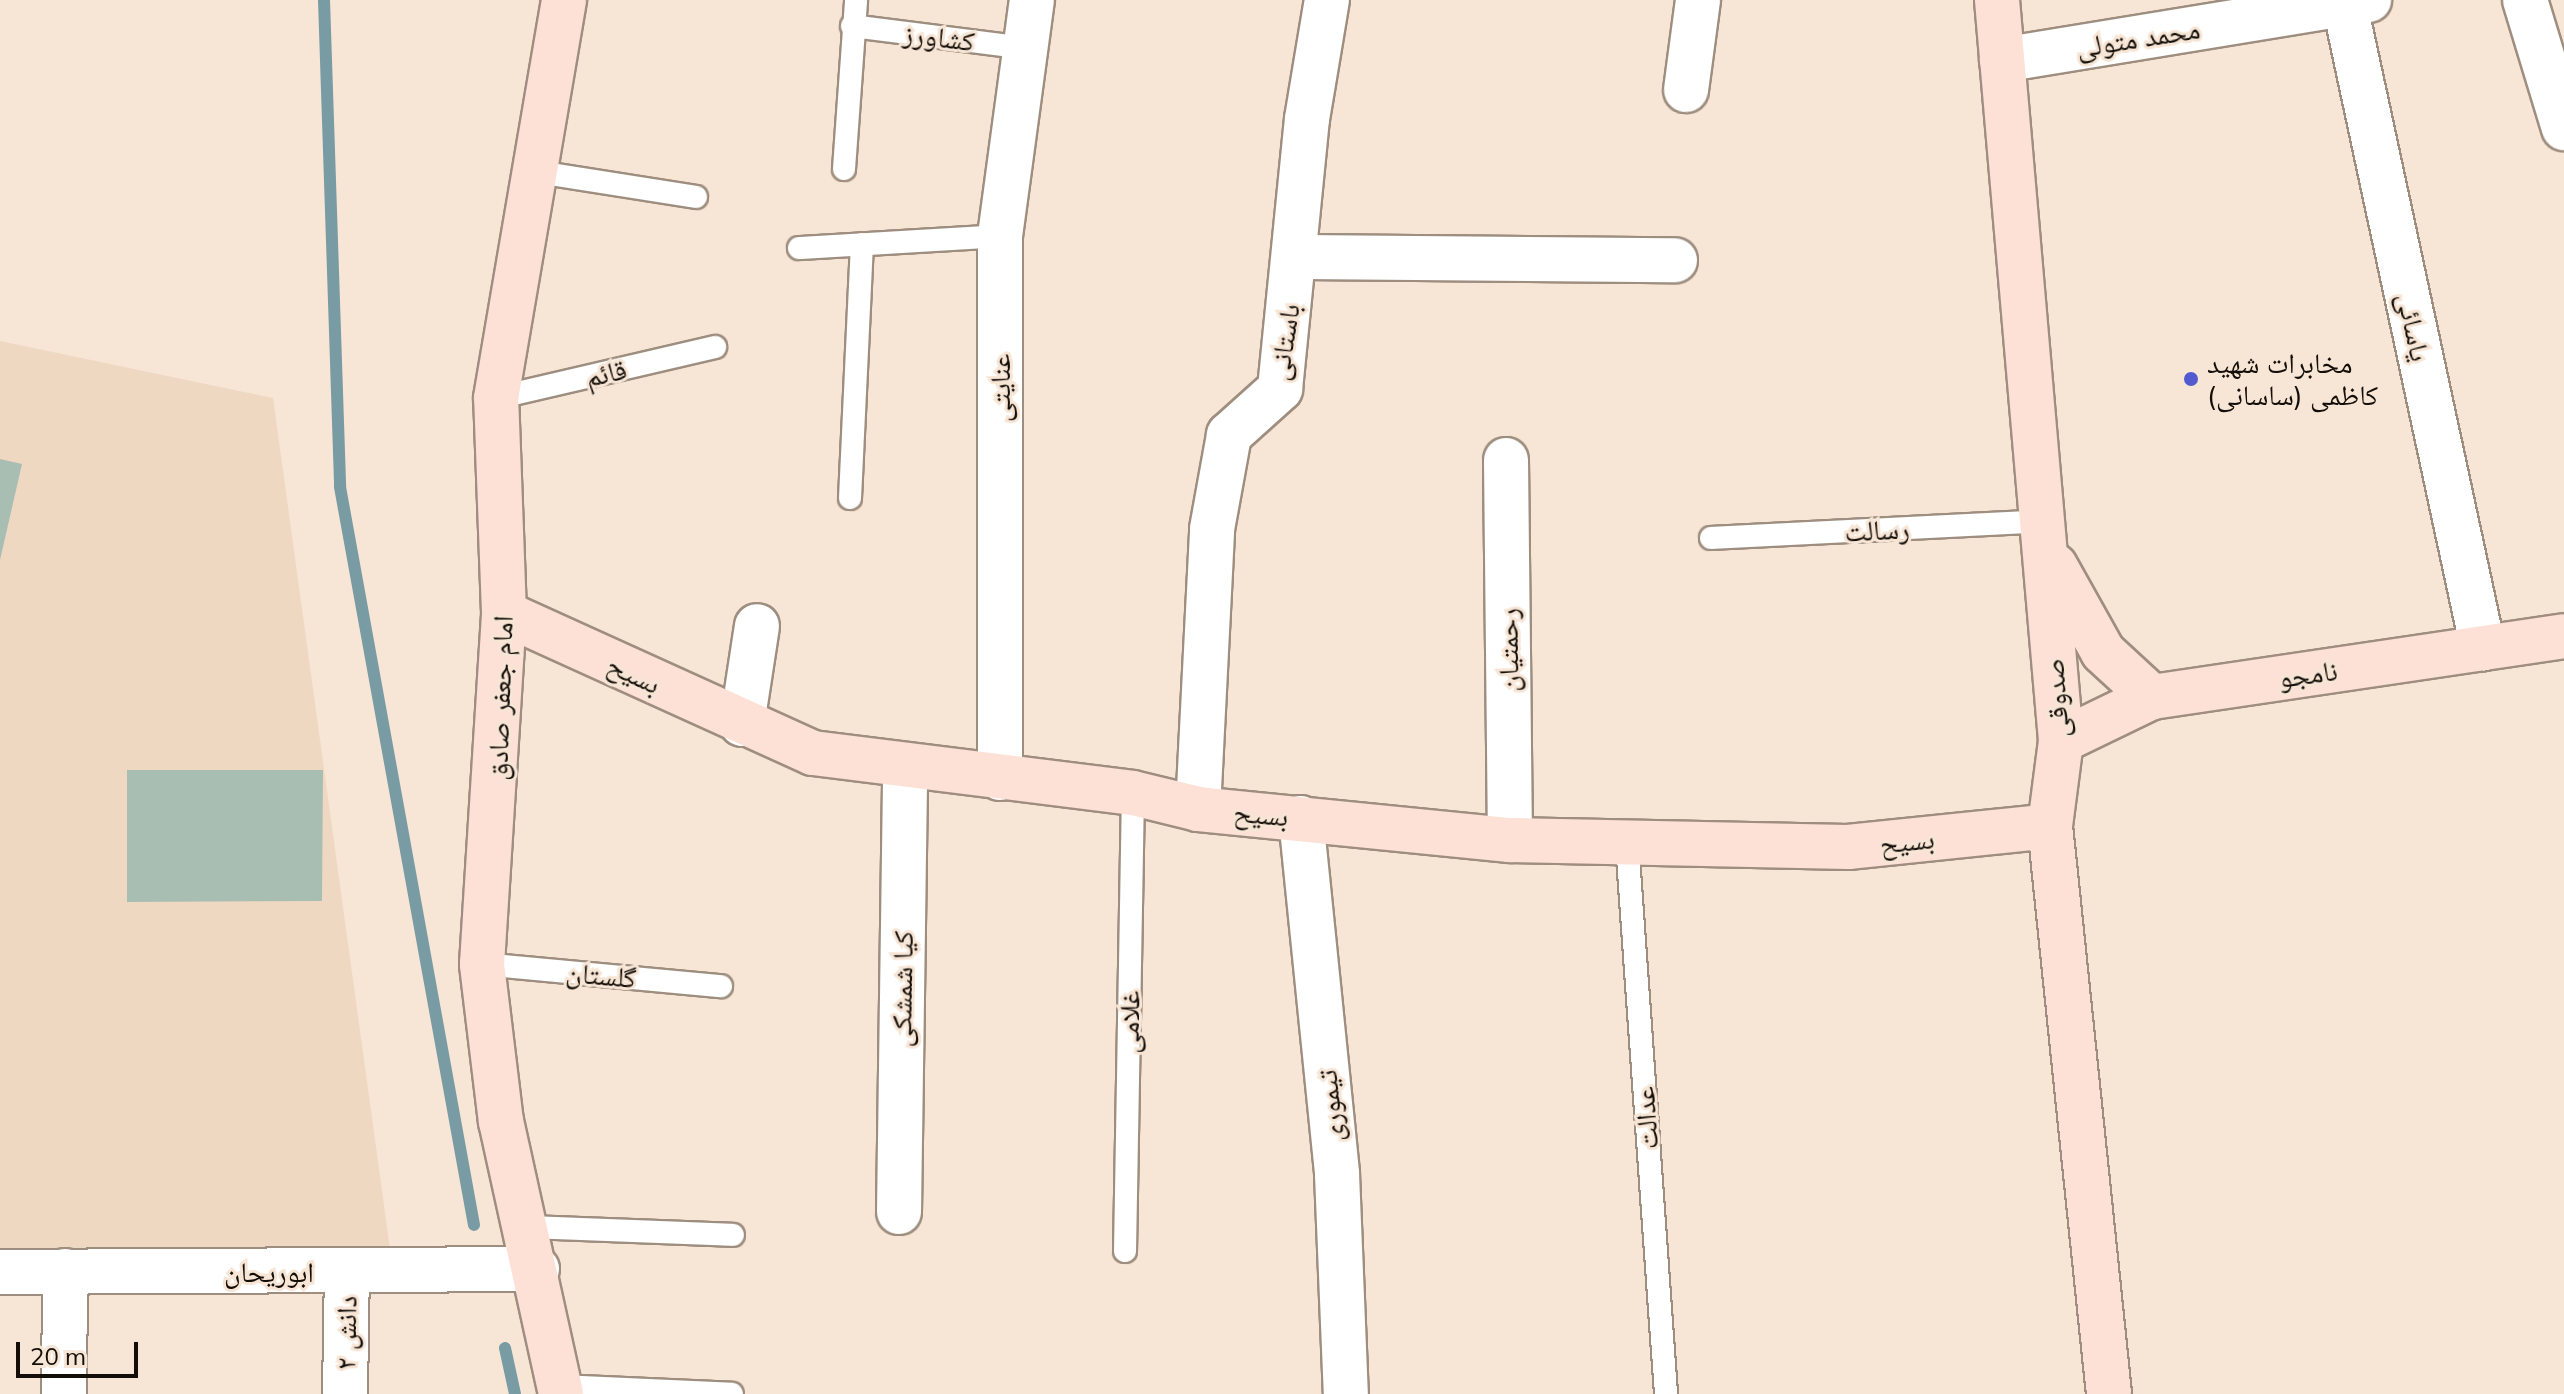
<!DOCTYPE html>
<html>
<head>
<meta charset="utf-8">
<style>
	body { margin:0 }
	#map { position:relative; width:2564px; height:1394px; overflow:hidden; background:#f7e5d5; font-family:Mulish,"Noto Naskh Arabic",sans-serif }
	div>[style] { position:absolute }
	.built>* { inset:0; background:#efd8c2 }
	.green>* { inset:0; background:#a9beb3 }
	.stream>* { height:12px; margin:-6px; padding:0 6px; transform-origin:6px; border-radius:6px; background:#789ba4 }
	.roads { filter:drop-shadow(2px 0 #9e8e7f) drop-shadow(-2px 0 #9e8e7f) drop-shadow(0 2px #9e8e7f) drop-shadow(0 -2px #9e8e7f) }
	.lane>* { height:22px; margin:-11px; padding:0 11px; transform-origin:11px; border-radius:11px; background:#fff }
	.street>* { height:44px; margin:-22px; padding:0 22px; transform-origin:22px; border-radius:22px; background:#fff }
	.secondary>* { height:44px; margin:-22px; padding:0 22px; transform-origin:22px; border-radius:22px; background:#fde0d6 }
	.dots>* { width:22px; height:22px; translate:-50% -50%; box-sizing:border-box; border:4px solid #f7e5d5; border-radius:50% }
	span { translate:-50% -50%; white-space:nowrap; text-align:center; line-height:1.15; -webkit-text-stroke:6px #f7e5d5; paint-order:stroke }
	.street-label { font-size:28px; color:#130e08 }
	.poi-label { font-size:28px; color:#130e08 }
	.left { translate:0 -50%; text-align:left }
	.scale { position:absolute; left:16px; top:1342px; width:122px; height:36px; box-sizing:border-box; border:4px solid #130e08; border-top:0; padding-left:10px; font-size:24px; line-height:28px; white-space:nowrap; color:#130e08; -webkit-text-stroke:6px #f7e5d5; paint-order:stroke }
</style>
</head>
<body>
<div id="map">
	<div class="built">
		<div style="clip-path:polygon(0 341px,273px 398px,390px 1249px,0 1254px)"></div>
	</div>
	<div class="green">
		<div style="clip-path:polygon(0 459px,22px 464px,0 560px)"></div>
		<div style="clip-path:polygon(127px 770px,323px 770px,322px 901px,127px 902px)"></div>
	</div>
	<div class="stream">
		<div style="left:324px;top:0;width:487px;rotate:88.1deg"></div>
		<div style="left:340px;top:487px;width:750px;rotate:79.71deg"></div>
		<div style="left:505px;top:1348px;width:47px;rotate:77.7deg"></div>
	</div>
	<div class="roads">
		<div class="lane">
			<div style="left:852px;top:26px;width:175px;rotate:7.2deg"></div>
			<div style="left:844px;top:169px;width:169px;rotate:-85.9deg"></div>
			<div style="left:532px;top:171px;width:166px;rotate:9deg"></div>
			<div style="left:799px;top:248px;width:201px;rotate:-3.4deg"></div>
			<div style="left:496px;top:398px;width:225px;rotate:-13.1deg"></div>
			<div style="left:850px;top:498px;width:254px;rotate:-87.3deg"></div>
			<div style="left:1711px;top:538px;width:331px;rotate:-2.9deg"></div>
			<div style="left:1627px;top:843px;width:552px;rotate:85.95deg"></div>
			<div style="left:482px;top:964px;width:240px;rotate:5.3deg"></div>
			<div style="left:527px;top:1227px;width:206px;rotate:2.2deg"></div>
			<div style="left:1125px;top:1251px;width:458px;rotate:-89deg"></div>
			<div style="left:559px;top:1386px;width:173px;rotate:2.6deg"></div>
		</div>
		<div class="street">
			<div style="left:2525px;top:0;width:134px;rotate:73.1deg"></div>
			<div style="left:2345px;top:6px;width:657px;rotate:77.87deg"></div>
			<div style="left:2002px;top:60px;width:372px;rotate:-9.3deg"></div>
			<div style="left:1686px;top:90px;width:91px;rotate:-82.4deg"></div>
			<div style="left:1296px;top:257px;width:379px;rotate:0.5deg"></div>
			<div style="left:1506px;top:460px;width:380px;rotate:89.4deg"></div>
			<div style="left:742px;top:724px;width:99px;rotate:-81.3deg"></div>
			<div style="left:1000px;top:778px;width:542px;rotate:-90deg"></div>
			<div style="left:1000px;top:236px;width:238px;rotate:-82.3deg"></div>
			<div style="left:1198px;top:809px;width:280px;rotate:-87.1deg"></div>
			<div style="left:1212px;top:529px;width:96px;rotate:-79.7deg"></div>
			<div style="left:1229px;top:435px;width:69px;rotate:-42deg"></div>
			<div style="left:1280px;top:389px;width:271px;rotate:-84.3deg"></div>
			<div style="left:1307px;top:119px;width:121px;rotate:-80.5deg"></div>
			<div style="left:1301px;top:818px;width:358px;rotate:84.2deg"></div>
			<div style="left:1337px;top:1174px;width:220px;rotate:87.7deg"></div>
			<div style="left:899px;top:1212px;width:447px;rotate:-89.2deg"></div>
			<div style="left:0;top:1272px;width:537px;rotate:-0.32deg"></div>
			<div style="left:64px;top:1394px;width:123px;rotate:-89.5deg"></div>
			<div style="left:345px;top:1394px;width:121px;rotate:-89.1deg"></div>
		</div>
		<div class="secondary">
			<div style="left:1997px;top:0;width:744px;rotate:85.06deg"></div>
			<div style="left:2061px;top:741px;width:86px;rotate:97.4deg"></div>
			<div style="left:2050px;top:826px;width:571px;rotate:84.07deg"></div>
			<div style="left:2055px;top:566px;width:98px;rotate:60.8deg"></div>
			<div style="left:2103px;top:652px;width:67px;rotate:42.6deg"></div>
			<div style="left:504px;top:613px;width:339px;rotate:24.4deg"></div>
			<div style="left:813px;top:753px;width:322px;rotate:7.1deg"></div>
			<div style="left:1133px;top:793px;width:67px;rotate:13.8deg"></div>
			<div style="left:1198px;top:809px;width:314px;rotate:5.7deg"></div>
			<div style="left:1510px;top:840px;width:338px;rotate:1.2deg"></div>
			<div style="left:1848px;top:847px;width:203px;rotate:-5.9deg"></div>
			<div style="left:2061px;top:741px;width:101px;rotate:-25.8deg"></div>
			<div style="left:2152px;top:697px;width:416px;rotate:-8.4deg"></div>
			<div style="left:561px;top:1394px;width:279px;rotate:-102.4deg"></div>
			<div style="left:501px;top:1122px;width:159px;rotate:-96.9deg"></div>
			<div style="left:482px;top:964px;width:352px;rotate:-86.4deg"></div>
			<div style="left:504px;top:613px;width:215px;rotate:-92.1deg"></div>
			<div style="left:496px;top:398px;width:404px;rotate:-80.3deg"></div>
		</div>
	</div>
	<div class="dots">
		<div style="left:2191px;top:379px;background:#525ad0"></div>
	</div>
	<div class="street-label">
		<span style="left:939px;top:37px;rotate:7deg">کشاورز</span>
		<span style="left:2138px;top:38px;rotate:-9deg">محمد متولی</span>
		<span style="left:2414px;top:327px;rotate:78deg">یاسائی</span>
		<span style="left:1284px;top:342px;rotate:-81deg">باستانی</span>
		<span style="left:606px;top:373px;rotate:-13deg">قائم</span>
		<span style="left:1000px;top:388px;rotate:-90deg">عنایتی</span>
		<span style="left:1877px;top:530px;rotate:-3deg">رسالت</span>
		<span style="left:1508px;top:650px;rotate:-91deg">رحمتیان</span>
		<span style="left:634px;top:674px;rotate:25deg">بسیح</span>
		<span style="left:2308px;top:674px;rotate:-8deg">نامجو</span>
		<span style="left:500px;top:698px;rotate:-88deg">امام جعفر صادق</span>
		<span style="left:2056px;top:698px;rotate:-94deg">صدوقی</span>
		<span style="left:1261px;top:814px;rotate:5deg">بسیح</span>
		<span style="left:1907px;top:841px;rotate:-6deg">بسیح</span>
		<span style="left:601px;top:975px;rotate:5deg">گلستان</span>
		<span style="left:902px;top:989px;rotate:-89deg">کیا شمشکی</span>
		<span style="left:1129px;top:1022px;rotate:-89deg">غلامی</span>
		<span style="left:1330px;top:1106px;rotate:-96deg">تیموری</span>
		<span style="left:1646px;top:1118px;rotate:-94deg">عدالت</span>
		<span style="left:269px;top:1272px">ابوریحان</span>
		<span style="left:346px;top:1333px;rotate:-89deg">دانش ۲</span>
	</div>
	<div class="poi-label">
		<span class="left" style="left:2207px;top:379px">مخابرات شهید<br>کاظمی (ساسانی)</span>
	</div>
	<div class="scale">20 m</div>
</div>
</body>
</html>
